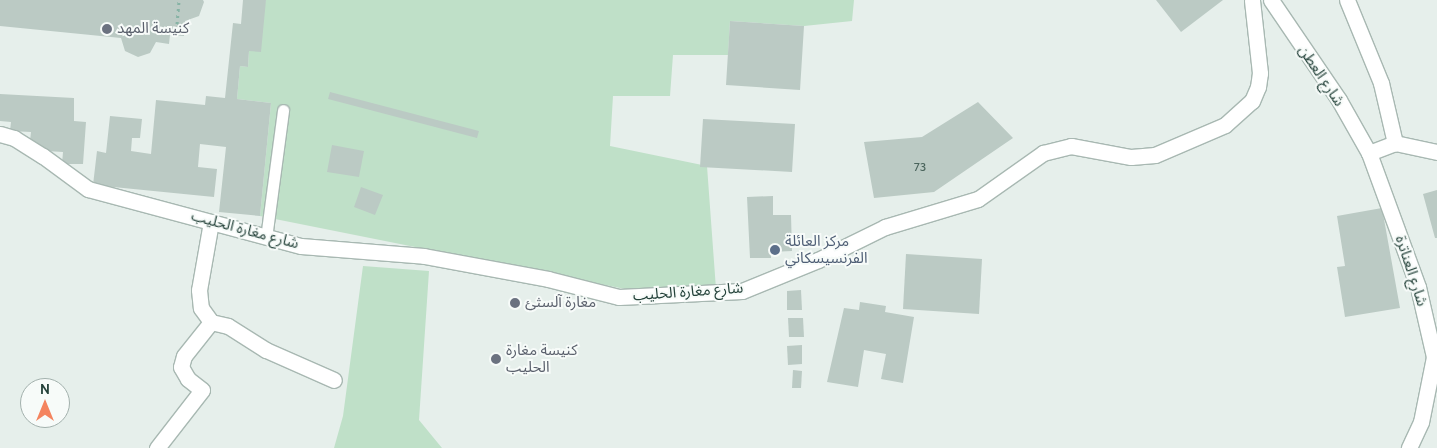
<!DOCTYPE html>
<html>
<head>
<meta charset="utf-8">
<style>
	body { margin:0 }
	#map { position:relative; width:1437px; height:448px; overflow:hidden; background:#e6efeb; font-family:Cabin,"Noto Sans Arabic",sans-serif }
	div>[style] { position:absolute }
	.green>* { inset:0; background:#bfe0c8 }
	.building>* { inset:0; background:#bbcac4 }
	.path>* { height:3px; margin-top:-1.5px; transform-origin:0; background:repeating-linear-gradient(90deg,#86b3a5 0 2.5px,transparent 0 6.5px) }
	.roads { filter:drop-shadow(1px 0 #a8b8b2) drop-shadow(-1px 0 #a8b8b2) drop-shadow(0 1px #a8b8b2) drop-shadow(0 -1px #a8b8b2) }
	.service>* { height:11px; margin:-5.5px; padding:0 5.5px; transform-origin:5.5px; border-radius:5.5px; background:#fff }
	.minor>* { height:15px; margin:-7.5px; padding:0 7.5px; transform-origin:7.5px; border-radius:7.5px; background:#fff }
	.tertiary>* { height:15px; margin:-7.5px; padding:0 7.5px; transform-origin:7.5px; border-radius:7.5px; background:#fff }
	.dots>* { width:14px; height:14px; translate:-50% -50%; box-sizing:border-box; border:2px solid #f7fbf9; border-radius:50% }
	span { translate:-50% -50%; white-space:nowrap; text-align:center; line-height:1.15; -webkit-text-stroke:4px #f7fbf9; paint-order:stroke }
	.number-label { font-size:12px; color:#4a645c }
	.number-label span { -webkit-text-stroke-width:0 }
	.worship-label { font-size:15px; color:#5b616d }
	.left { translate:0 -50%; text-align:left }
	.street-label { font-size:15px; color:#24423a }
	.service-label { font-size:15px; color:#4e5e75 }
	.north { position:absolute; left:20px; top:378px; width:50px; height:50px; box-sizing:border-box; background:#f7fbf9; border:1px solid #a3b1ad; border-radius:50%; rotate:0deg; font-size:14px; font-weight:700; line-height:20px; text-align:center; color:#24423a }
	.north::after { content:''; display:block; margin:auto; width:18px; height:22px; background:#f4845f; clip-path:polygon(50% 0,100% 100%,50% 72%,0 100%) }
</style>
</head>
<body>
<div id="map">
	<div class="green">
		<div style="clip-path:polygon(266px 0,854px 0,852px 21px,804px 26px,730px 21px,728px 55px,673px 55px,670px 96px,613px 96px,610px 146px,707px 166px,716px 289px,625px 289px,260px 216px,271px 103px,237px 99px,240px 66px,248px 67px,249px 51px)"></div>
		<div style="clip-path:polygon(363px 266px,429px 271px,419px 420px,442px 448px,334px 448px,343px 416px)"></div>
	</div>
	<div class="building">
		<div style="clip-path:polygon(0 0,203px 0,204px 2px,199px 16px,185px 21px,184px 36px,170px 35px,169px 44px,156px 42px,150px 53px,138px 57px,125px 51px,121px 38px,0 26px)"></div>
		<div style="clip-path:polygon(243px 0,266px 0,261px 52px,249px 51px,248px 67px,240px 66px,237px 99px,271px 103px,260px 216px,219px 212px,226px 147px,200px 144px,198px 167px,217px 169px,214px 197px,93px 185px,97px 151px,106px 153px,110px 116px,142px 119px,140px 138px,132px 138px,131px 151px,151px 154px,156px 100px,205px 105px,206px 96px,225px 98px,233px 23px,241px 24px)"></div>
		<div style="clip-path:polygon(1156px 0,1223px 0,1181px 32px)"></div>
		<div style="clip-path:polygon(730px 21px,804px 26px,800px 90px,726px 85px)"></div>
		<div style="clip-path:polygon(330px 92px,479px 131px,477px 138px,328px 99px)"></div>
		<div style="clip-path:polygon(0 94px,74px 98px,74px 121px,86px 122px,83px 164px,62px 164px,63px 152px,46px 151px,30px 141px,31px 132px,10px 131px,11px 122px,0 121px)"></div>
		<div style="clip-path:polygon(978px 102px,1013px 138px,934px 192px,874px 198px,864px 142px,922px 137px)"></div>
		<div style="clip-path:polygon(703px 119px,795px 124px,792px 172px,700px 167px)"></div>
		<div style="clip-path:polygon(332px 145px,364px 151px,359px 177px,327px 172px)"></div>
		<div style="clip-path:polygon(361px 187px,383px 195px,375px 215px,354px 207px)"></div>
		<div style="clip-path:polygon(1437px 190px,1437px 238px,1435px 238px,1423px 194px)"></div>
		<div style="clip-path:polygon(773px 196px,773px 215px,791px 215px,792px 251px,771px 252px,771px 258px,750px 258px,747px 197px)"></div>
		<div style="clip-path:polygon(1382px 208px,1400px 308px,1345px 317px,1337px 267px,1345px 266px,1337px 216px)"></div>
		<div style="clip-path:polygon(906px 254px,982px 259px,979px 314px,903px 309px)"></div>
		<div style="clip-path:polygon(801px 290px,802px 310px,787px 310px,787px 291px)"></div>
		<div style="clip-path:polygon(860px 302px,886px 306px,885px 312px,914px 317px,903px 383px,881px 379px,886px 354px,864px 350px,858px 387px,827px 382px,844px 308px,859px 310px)"></div>
		<div style="clip-path:polygon(788px 318px,803px 318px,804px 337px,789px 337px)"></div>
		<div style="clip-path:polygon(802px 345px,802px 364px,788px 365px,787px 346px)"></div>
		<div style="clip-path:polygon(793px 370px,802px 371px,801px 388px,792px 388px)"></div>
	</div>
	<div class="path">
		<div style="left:177px;top:24px;width:24px;rotate:-85deg"></div>
	</div>
	<div class="roads">
		<div class="service">
			<div style="left:266px;top:238px;width:129px;rotate:-82.4deg"></div>
		</div>
		<div class="minor">
			<div style="left:1347px;top:0;width:90px;rotate:67.7deg"></div>
			<div style="left:1381px;top:83px;width:62px;rotate:76.9deg"></div>
			<div style="left:0;top:134px;width:15px;rotate:16deg"></div>
			<div style="left:14px;top:138px;width:34px;rotate:32deg"></div>
			<div style="left:43px;top:156px;width:56px;rotate:36.3deg"></div>
			<div style="left:88px;top:189px;width:220px;rotate:15deg"></div>
			<div style="left:301px;top:246px;width:123px;rotate:4.6deg"></div>
			<div style="left:424px;top:256px;width:126px;rotate:10.5deg"></div>
			<div style="left:548px;top:279px;width:73px;rotate:14.2deg"></div>
			<div style="left:619px;top:297px;width:123px;rotate:-2.8deg"></div>
			<div style="left:742px;top:291px;width:82px;rotate:-22.2deg"></div>
			<div style="left:818px;top:260px;width:75px;rotate:-26.2deg"></div>
			<div style="left:885px;top:227px;width:97px;rotate:-16.8deg"></div>
			<div style="left:978px;top:199px;width:80px;rotate:-35.3deg"></div>
			<div style="left:1043px;top:153px;width:29px;rotate:-14deg"></div>
			<div style="left:1071px;top:146px;width:61px;rotate:10.4deg"></div>
			<div style="left:1131px;top:157px;width:24px;rotate:-5deg"></div>
			<div style="left:1155px;top:155px;width:76px;rotate:-23.2deg"></div>
			<div style="left:1225px;top:125px;width:36px;rotate:-42deg"></div>
			<div style="left:1252px;top:101px;width:15px;rotate:-67deg"></div>
			<div style="left:1258px;top:87px;width:14px;rotate:-82deg"></div>
			<div style="left:1260px;top:73px;width:73px;rotate:-96.3deg"></div>
			<div style="left:1369px;top:153px;width:28px;rotate:-21deg"></div>
			<div style="left:1395px;top:143px;width:43px;rotate:12.1deg"></div>
			<div style="left:211px;top:222px;width:69px;rotate:100deg"></div>
			<div style="left:199px;top:290px;width:18px;rotate:84deg"></div>
			<div style="left:201px;top:308px;width:17px;rotate:54deg"></div>
			<div style="left:211px;top:322px;width:17px;rotate:13deg"></div>
			<div style="left:228px;top:326px;width:45px;rotate:32.3deg"></div>
			<div style="left:266px;top:350px;width:74px;rotate:23.8deg"></div>
			<div style="left:157px;top:448px;width:73px;rotate:-52.2deg"></div>
			<div style="left:202px;top:390px;width:18px;rotate:-142deg"></div>
			<div style="left:188px;top:379px;width:14px;rotate:-120deg"></div>
			<div style="left:181px;top:367px;width:11px;rotate:-75deg"></div>
			<div style="left:184px;top:356px;width:43px;rotate:-51.5deg"></div>
		</div>
		<div class="tertiary">
			<div style="left:1271px;top:0;width:121px;rotate:55.8deg"></div>
			<div style="left:1339px;top:100px;width:61px;rotate:60.5deg"></div>
			<div style="left:1369px;top:153px;width:143px;rotate:69.9deg"></div>
			<div style="left:1418px;top:287px;width:72px;rotate:77.1deg"></div>
			<div style="left:1434px;top:357px;width:66px;rotate:101.3deg"></div>
			<div style="left:1421px;top:422px;width:29px;rotate:115deg"></div>
		</div>
	</div>
	<div class="dots">
		<div style="left:107px;top:29px;background:#6b7280"></div>
		<div style="left:775px;top:250px;background:#5c6f8a"></div>
		<div style="left:515px;top:303px;background:#6b7280"></div>
		<div style="left:496px;top:359px;background:#6b7280"></div>
	</div>
	<div class="number-label">
		<span style="left:920px;top:167px">73</span>
	</div>
	<div class="worship-label">
		<span class="left" style="left:117px;top:29px">كنيسة المهد</span>
		<span class="left" style="left:525px;top:303px">مغارة آلسثئ</span>
		<span class="left" style="left:506px;top:359px">كنيسة مغارة<br>الحليب</span>
	</div>
	<div class="street-label">
		<span style="left:1321px;top:76px;rotate:56deg">شارع العطن</span>
		<span style="left:245px;top:230px;rotate:15deg">شارع مغارة الحليب</span>
		<span style="left:1411px;top:271px;rotate:72deg">شارع العناترة</span>
		<span style="left:688px;top:292px;rotate:-4deg">شارع مغارة الحليب</span>
	</div>
	<div class="service-label">
		<span class="left" style="left:785px;top:250px">مركز العائلة<br>الفرنسيسكاني</span>
	</div>
	<div class="north">N</div>
</div>
</body>
</html>
